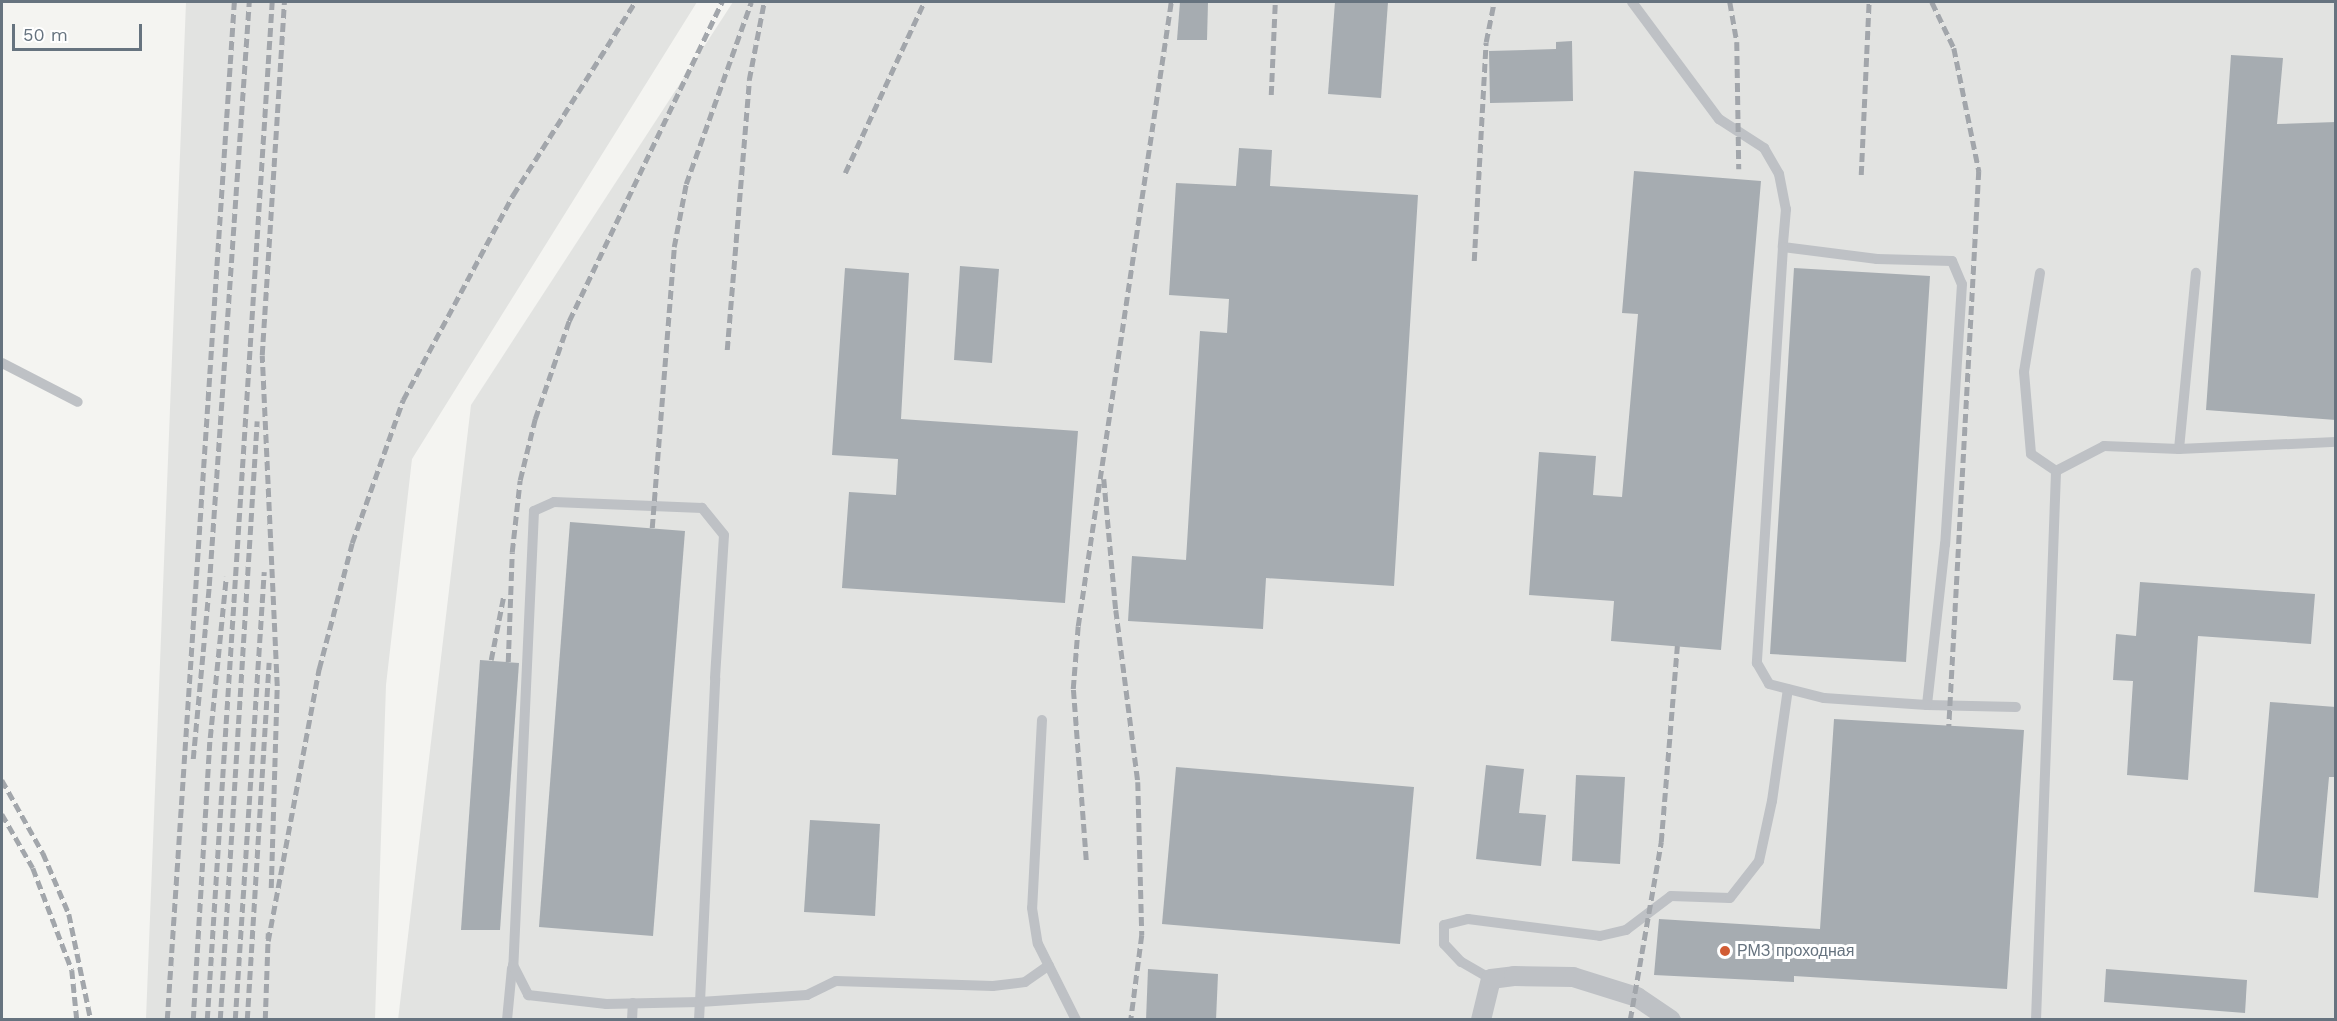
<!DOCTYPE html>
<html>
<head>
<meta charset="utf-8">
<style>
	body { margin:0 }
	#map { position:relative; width:2337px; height:1021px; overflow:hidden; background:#f4f4f1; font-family:"Work Sans",sans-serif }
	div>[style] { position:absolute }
	.built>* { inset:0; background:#e2e3e1 }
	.building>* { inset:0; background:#a6acb1 }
	.lane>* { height:10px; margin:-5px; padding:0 5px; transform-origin:5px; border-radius:5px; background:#bec1c5 }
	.street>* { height:20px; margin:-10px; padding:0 10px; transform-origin:10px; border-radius:10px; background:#bec1c5 }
	.rail>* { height:4.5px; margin-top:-2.25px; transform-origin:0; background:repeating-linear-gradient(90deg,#a2a6ab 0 9px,transparent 0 13.5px) }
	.dots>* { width:16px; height:16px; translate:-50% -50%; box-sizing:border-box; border:3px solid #fff; border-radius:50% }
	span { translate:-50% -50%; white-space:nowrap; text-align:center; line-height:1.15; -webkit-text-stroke:6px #fff; paint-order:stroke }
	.poi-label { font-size:16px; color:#66737f }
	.left { translate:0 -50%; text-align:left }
	.frame { position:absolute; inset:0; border:3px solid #66737f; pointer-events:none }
	.scale { position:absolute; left:12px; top:24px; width:130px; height:27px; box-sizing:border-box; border:3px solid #66737f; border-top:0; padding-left:8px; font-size:18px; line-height:21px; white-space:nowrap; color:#66737f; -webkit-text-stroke:4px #fff; paint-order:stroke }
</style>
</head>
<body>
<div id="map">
	<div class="built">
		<div style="clip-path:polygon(186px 2px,697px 2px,412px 459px,386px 685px,375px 1019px,146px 1019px)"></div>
		<div style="clip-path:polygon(733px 2px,2335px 2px,2335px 1019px,398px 1020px,471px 405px)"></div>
	</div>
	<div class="building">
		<div style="clip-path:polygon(1180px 2px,1208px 2px,1207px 40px,1177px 40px)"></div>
		<div style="clip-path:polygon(1335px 2px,1388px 2px,1381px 98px,1328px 94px)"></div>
		<div style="clip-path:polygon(1572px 41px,1573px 101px,1490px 103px,1489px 51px,1556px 49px,1556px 42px)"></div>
		<div style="clip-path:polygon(2231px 55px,2283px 58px,2277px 124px,2336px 122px,2336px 420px,2206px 410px)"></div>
		<div style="clip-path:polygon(1239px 148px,1272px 150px,1270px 186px,1418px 195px,1394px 586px,1266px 578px,1263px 629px,1128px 621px,1132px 556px,1186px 560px,1200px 331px,1227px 333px,1229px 299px,1169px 295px,1176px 183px,1236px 186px)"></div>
		<div style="clip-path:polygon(1634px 171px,1761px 181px,1721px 650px,1611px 641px,1614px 601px,1529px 595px,1539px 452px,1596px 456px,1593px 495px,1622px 497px,1638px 314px,1622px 313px)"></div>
		<div style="clip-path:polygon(960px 266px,999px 269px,992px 363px,954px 360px)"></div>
		<div style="clip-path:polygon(845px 268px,909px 273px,901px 419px,1078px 431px,1065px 603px,842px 588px,849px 492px,896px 495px,898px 459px,832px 455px)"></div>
		<div style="clip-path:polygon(1794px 268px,1930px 276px,1906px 662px,1770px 654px)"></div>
		<div style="clip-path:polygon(570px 522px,685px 531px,653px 936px,539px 927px)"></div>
		<div style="clip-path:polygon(2140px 582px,2315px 594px,2311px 644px,2198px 636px,2188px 780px,2127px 775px,2133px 681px,2113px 680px,2116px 634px,2136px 636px)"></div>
		<div style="clip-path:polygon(480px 660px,519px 663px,500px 930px,461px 930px)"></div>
		<div style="clip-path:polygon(2270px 702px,2336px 707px,2336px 777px,2329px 777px,2318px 898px,2254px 892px)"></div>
		<div style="clip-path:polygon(1834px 719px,2024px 730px,2007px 989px,1794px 976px,1794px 982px,1654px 975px,1659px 919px,1820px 929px)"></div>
		<div style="clip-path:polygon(1486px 765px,1524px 769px,1519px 813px,1546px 815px,1541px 866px,1476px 859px)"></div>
		<div style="clip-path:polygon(1176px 767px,1414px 787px,1400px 944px,1162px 924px)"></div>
		<div style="clip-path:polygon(1576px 775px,1625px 777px,1620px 864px,1572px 861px)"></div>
		<div style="clip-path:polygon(810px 820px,880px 824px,875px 916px,804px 912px)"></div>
		<div style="clip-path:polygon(1148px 969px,1218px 974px,1216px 1020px,1146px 1020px)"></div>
		<div style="clip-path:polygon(2106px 969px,2247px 980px,2245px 1013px,2104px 1002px)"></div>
	</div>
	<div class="lane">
		<div style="left:1632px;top:2px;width:146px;rotate:53.4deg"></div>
		<div style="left:1719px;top:119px;width:54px;rotate:32.8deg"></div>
		<div style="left:1764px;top:148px;width:30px;rotate:60deg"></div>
		<div style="left:1779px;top:174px;width:36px;rotate:79deg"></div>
		<div style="left:1786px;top:209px;width:38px;rotate:95deg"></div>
		<div style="left:1783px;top:247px;width:95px;rotate:7.3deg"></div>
		<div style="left:1877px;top:259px;width:75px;rotate:1.5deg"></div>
		<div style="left:1952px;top:261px;width:25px;rotate:67deg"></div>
		<div style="left:1962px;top:284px;width:261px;rotate:93.7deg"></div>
		<div style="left:1945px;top:544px;width:162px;rotate:96.4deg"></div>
		<div style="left:1927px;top:705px;width:89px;rotate:1.3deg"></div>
		<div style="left:1783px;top:247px;width:417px;rotate:93.6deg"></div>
		<div style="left:1757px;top:663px;width:24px;rotate:60deg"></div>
		<div style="left:1769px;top:684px;width:57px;rotate:14.3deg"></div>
		<div style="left:1824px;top:698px;width:103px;rotate:3.9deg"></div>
		<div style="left:2040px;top:273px;width:100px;rotate:99.2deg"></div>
		<div style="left:2024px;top:372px;width:82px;rotate:85.1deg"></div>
		<div style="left:2031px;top:454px;width:30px;rotate:34deg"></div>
		<div style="left:2px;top:363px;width:85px;rotate:27.2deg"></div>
		<div style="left:2179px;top:449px;width:157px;rotate:-2.6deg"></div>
		<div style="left:1042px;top:720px;width:188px;rotate:93deg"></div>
		<div style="left:1032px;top:908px;width:36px;rotate:81deg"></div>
		<div style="left:1038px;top:944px;width:85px;rotate:63.4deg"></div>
		<div style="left:1491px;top:979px;width:34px;rotate:-150deg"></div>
		<div style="left:1461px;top:962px;width:25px;rotate:-133deg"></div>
		<div style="left:1444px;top:944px;width:19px;rotate:-90deg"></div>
		<div style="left:1444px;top:925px;width:25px;rotate:-14deg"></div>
		<div style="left:1468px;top:919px;width:133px;rotate:7.3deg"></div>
		<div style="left:1600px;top:936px;width:27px;rotate:-13deg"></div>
		<div style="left:1626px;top:930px;width:56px;rotate:-37.1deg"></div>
		<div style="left:1671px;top:896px;width:59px;rotate:1.9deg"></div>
		<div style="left:1730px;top:898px;width:47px;rotate:-51.9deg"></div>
		<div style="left:1759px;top:861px;width:61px;rotate:-77.8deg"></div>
		<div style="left:1772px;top:801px;width:113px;rotate:-81.9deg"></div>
		<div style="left:507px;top:1020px;width:52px;rotate:-84.5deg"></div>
		<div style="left:632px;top:1020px;width:17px;rotate:-87deg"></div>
		<div style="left:699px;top:1020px;width:18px;rotate:-87deg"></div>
		<div style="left:700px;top:1002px;width:324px;rotate:-87.3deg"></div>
		<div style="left:715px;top:678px;width:143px;rotate:-86.4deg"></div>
		<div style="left:724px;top:535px;width:35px;rotate:-129deg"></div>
		<div style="left:702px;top:508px;width:148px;rotate:-177.7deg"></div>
		<div style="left:554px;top:502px;width:22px;rotate:156deg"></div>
		<div style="left:534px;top:511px;width:454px;rotate:92.6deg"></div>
		<div style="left:513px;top:965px;width:34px;rotate:63deg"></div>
		<div style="left:528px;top:995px;width:79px;rotate:6.6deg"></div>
		<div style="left:606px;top:1004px;width:94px;rotate:-1.2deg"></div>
		<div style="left:700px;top:1002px;width:107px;rotate:-3.7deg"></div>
		<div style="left:807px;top:995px;width:32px;rotate:-26deg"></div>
		<div style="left:836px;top:981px;width:157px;rotate:1.8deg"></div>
		<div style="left:993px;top:986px;width:32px;rotate:-7deg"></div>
		<div style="left:1025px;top:982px;width:29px;rotate:-35deg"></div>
		<div style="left:2036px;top:1020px;width:549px;rotate:-87.91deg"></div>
		<div style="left:2056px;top:471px;width:54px;rotate:-27.5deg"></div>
		<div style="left:2104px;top:446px;width:75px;rotate:2.3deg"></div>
		<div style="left:2179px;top:449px;width:177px;rotate:-84.5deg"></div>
	</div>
	<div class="street">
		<div style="left:1481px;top:1020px;width:42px;rotate:-76.3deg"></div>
		<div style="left:1491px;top:979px;width:23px;rotate:-7deg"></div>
		<div style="left:1514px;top:976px;width:59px;rotate:1deg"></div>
		<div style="left:1573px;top:977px;width:67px;rotate:17.4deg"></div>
		<div style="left:1637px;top:997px;width:41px;rotate:34.1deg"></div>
	</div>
	<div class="rail">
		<div style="left:1730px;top:2px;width:41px;rotate:80.1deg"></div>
		<div style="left:1737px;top:42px;width:127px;rotate:89.1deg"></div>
		<div style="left:1932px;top:2px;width:51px;rotate:64.4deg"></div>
		<div style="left:1954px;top:48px;width:126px;rotate:78.5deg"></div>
		<div style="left:1979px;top:171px;width:556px;rotate:93.09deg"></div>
		<div style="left:1271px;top:95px;width:93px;rotate:-87.5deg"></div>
		<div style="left:845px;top:173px;width:188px;rotate:-65.2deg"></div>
		<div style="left:1861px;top:175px;width:173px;rotate:-87.4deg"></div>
		<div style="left:1474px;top:261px;width:219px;rotate:-86.9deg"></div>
		<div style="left:1486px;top:42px;width:41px;rotate:-78.7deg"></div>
		<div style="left:727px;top:350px;width:271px;rotate:-85.3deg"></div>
		<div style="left:749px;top:80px;width:79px;rotate:-79.1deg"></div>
		<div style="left:1104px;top:479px;width:132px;rotate:84.8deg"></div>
		<div style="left:1116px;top:610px;width:173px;rotate:82.7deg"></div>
		<div style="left:1138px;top:782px;width:153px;rotate:88.5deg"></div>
		<div style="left:1142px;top:935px;width:86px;rotate:97.4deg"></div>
		<div style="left:652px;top:528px;width:282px;rotate:-85.5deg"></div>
		<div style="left:674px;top:247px;width:64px;rotate:-79.2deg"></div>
		<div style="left:686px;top:184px;width:193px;rotate:-70.3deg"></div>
		<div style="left:491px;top:660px;width:67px;rotate:-78.9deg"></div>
		<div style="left:508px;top:662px;width:110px;rotate:-87.9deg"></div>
		<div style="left:512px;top:552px;width:72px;rotate:-83.7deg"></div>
		<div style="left:520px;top:480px;width:63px;rotate:-76.2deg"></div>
		<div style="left:535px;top:419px;width:104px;rotate:-70.9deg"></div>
		<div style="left:569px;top:321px;width:354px;rotate:-64.4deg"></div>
		<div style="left:193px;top:759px;width:174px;rotate:-84.7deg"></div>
		<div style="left:209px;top:586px;width:585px;rotate:-86.08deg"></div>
		<div style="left:2px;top:780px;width:84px;rotate:60.7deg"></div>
		<div style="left:43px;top:853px;width:66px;rotate:66.9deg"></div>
		<div style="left:69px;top:914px;width:108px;rotate:78.3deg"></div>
		<div style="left:2px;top:814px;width:62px;rotate:60.1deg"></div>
		<div style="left:33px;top:868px;width:109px;rotate:69.1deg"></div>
		<div style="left:72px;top:970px;width:50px;rotate:84.3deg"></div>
		<div style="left:1086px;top:860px;width:171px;rotate:-94.3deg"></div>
		<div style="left:1073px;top:689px;width:63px;rotate:-85.5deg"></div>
		<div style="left:1078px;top:626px;width:631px;rotate:-81.52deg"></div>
		<div style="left:271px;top:888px;width:202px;rotate:-88.3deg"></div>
		<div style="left:277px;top:686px;width:331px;rotate:-92.6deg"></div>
		<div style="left:262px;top:355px;width:354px;rotate:-86.4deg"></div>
		<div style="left:268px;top:941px;width:277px;rotate:-79.4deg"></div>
		<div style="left:319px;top:669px;width:130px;rotate:-75.3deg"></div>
		<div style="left:352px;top:543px;width:152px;rotate:-70.4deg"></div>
		<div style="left:403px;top:400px;width:233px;rotate:-61.8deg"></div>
		<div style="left:513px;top:195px;width:228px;rotate:-57.7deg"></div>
		<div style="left:167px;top:1020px;width:1020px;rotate:-86.23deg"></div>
		<div style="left:193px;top:1020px;width:283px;rotate:-86.6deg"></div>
		<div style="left:210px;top:738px;width:162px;rotate:-84.3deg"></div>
		<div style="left:207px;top:1020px;width:1020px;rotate:-86.35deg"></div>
		<div style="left:220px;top:1020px;width:600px;rotate:-86.47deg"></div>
		<div style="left:235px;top:1020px;width:449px;rotate:-86.3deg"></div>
		<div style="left:247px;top:1020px;width:358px;rotate:-86.5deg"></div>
		<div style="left:265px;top:1020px;width:87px;rotate:-88deg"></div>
		<div style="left:1630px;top:1020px;width:181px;rotate:-80.1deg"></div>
		<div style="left:1661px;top:842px;width:197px;rotate:-85.3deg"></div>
	</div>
	<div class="dots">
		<div style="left:1725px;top:951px;background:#d15c34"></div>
	</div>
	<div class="poi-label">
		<span class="left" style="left:1737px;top:951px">РМЗ проходная</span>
	</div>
	<div class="frame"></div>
	<div class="scale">50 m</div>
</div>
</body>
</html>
